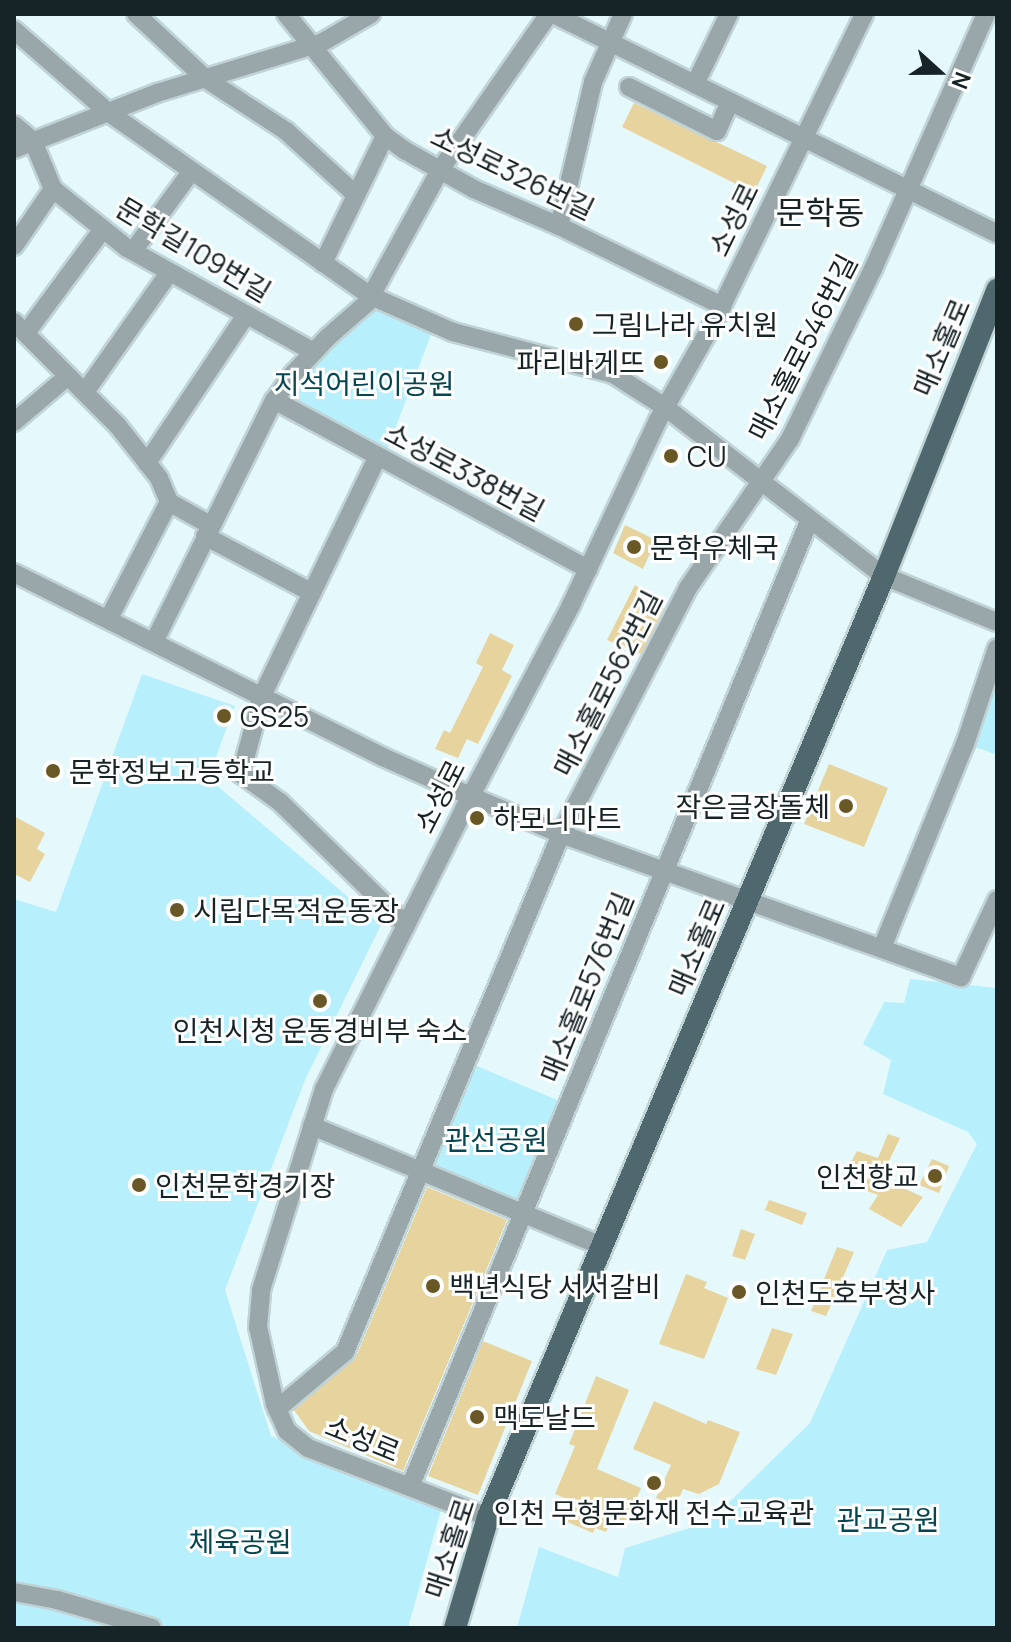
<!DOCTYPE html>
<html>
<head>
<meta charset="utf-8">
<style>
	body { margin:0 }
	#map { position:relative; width:1011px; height:1642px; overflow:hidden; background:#e5f9fd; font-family:Manrope,"Noto Sans KR",sans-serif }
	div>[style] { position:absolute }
	.green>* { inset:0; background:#b7f0fc }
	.building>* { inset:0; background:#e7d39e }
	.roads { filter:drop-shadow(2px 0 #c0d3d6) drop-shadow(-2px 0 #c0d3d6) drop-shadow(0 2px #c0d3d6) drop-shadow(0 -2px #c0d3d6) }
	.minor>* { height:18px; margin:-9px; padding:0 9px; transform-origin:9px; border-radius:9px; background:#9aa7aa }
	.major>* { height:22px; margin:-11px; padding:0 11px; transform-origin:11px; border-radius:11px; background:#4f686d }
	.dots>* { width:22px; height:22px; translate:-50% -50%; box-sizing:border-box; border:4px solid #fff; border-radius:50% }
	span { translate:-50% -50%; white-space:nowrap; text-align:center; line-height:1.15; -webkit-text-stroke:6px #fff; paint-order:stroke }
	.street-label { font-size:28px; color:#172427 }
	.poi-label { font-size:28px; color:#172427 }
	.left { translate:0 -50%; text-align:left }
	.right { translate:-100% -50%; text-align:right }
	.park-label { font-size:28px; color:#044651 }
	.quarter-label { font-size:32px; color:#172427 }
	.frame { position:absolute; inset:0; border:16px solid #172427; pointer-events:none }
	.north { position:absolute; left:899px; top:32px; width:80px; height:80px; -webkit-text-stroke:6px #fff; paint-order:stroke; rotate:111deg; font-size:22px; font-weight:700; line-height:32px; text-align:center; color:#172427 }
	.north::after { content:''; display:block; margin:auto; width:28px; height:36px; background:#172427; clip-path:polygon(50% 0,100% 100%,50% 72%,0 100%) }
</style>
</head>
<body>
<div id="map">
	<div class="green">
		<div style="clip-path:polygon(375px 309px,432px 332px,387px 450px,288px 397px,321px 359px)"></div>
		<div style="clip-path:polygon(997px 665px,997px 755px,969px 745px)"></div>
		<div style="clip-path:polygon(142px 674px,235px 706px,208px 778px,381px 925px,305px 1080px,225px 1290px,271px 1436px,442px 1506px,408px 1628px,14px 1628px,14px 899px,56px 912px)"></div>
		<div style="clip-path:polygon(910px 979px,997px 988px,997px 1628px,517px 1628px,539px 1547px,618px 1577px,625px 1548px,709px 1522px,810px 1423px,887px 1250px,927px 1242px,977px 1144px,968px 1132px,883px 1094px,891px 1060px,863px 1044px,884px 1002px,904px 1003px)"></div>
		<div style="clip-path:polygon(477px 1066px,562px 1102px,519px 1205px,431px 1163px)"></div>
	</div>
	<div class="building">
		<div style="clip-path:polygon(634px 103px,767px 166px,754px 193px,622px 127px)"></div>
		<div style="clip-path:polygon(625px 525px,656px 540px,643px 569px,613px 553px)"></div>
		<div style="clip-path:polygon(635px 585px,642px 590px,645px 600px,664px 608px,641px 654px,607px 640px)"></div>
		<div style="clip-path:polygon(490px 633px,514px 645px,502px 670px,512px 676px,478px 744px,467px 739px,458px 758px,435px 749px,444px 730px,450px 733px,483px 667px,476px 663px)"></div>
		<div style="clip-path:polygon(829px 764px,888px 788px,864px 847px,804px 824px)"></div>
		<div style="clip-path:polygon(14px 816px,45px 833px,37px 849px,45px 854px,30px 882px,14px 874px)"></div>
		<div style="clip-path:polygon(888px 1134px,900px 1138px,881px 1178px,923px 1197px,901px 1227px,869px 1209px,878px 1195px,862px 1189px,872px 1171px,850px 1164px,857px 1151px,878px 1158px)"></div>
		<div style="clip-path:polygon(932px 1159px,949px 1166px,939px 1193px,919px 1185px)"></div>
		<div style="clip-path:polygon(427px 1187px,507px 1220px,403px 1471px,309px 1431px,294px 1410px,356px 1357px)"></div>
		<div style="clip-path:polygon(769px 1200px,807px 1213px,802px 1225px,765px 1210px)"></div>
		<div style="clip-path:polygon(741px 1229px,755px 1234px,745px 1260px,732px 1256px)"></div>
		<div style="clip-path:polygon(837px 1247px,854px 1252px,826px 1316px,811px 1311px)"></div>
		<div style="clip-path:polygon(686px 1274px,707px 1282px,704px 1288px,728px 1298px,704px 1359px,659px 1344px)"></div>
		<div style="clip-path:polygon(772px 1328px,793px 1334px,776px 1375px,756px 1369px)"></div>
		<div style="clip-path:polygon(483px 1341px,532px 1361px,478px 1495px,428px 1476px)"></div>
		<div style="clip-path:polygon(596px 1376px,629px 1390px,597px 1469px,641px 1488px,626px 1523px,613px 1518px,606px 1532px,595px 1528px,593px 1533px,563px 1520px,571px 1501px,555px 1494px,575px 1446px,569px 1444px)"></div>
		<div style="clip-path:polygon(654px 1401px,706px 1424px,708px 1420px,740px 1432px,719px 1484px,699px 1494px,683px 1489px,676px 1506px,656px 1498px,671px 1465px,633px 1449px)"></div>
	</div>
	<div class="roads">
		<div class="minor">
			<div style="left:136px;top:14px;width:96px;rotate:42.9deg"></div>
			<div style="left:206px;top:79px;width:95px;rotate:33deg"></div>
			<div style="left:286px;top:131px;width:92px;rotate:42.4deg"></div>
			<div style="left:286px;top:14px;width:157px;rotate:50.9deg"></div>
			<div style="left:385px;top:136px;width:26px;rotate:36deg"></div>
			<div style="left:406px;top:151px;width:78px;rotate:29.2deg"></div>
			<div style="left:474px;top:189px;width:93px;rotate:23.5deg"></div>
			<div style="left:559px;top:226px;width:182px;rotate:26.1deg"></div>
			<div style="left:553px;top:14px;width:495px;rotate:26.3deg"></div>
			<div style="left:14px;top:30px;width:125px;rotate:41.1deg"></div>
			<div style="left:108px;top:112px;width:321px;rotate:35deg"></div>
			<div style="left:371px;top:296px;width:90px;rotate:23.7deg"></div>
			<div style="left:453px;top:332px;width:165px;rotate:14.7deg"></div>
			<div style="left:613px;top:374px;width:62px;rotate:32.4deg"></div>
			<div style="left:665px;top:407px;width:277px;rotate:37.7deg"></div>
			<div style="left:884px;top:576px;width:122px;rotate:22.2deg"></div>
			<div style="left:695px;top:84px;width:78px;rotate:-64.1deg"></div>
			<div style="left:629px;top:87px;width:98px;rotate:26.6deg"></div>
			<div style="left:717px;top:131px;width:32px;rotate:-66deg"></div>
			<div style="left:14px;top:125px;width:25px;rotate:40deg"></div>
			<div style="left:33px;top:141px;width:52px;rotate:67.4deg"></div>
			<div style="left:53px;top:189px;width:95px;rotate:38.6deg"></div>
			<div style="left:127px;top:248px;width:214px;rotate:29.1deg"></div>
			<div style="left:14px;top:149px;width:154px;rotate:-21.4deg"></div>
			<div style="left:157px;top:93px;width:171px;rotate:-17deg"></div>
			<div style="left:321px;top:43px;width:58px;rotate:-30.1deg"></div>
			<div style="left:559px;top:226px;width:148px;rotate:-76.7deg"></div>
			<div style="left:593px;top:82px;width:74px;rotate:-66.2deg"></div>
			<div style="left:14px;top:246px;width:69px;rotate:-55.6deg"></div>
			<div style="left:133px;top:251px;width:98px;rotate:-53.7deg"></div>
			<div style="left:323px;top:263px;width:141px;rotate:-64deg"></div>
			<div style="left:14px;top:322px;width:147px;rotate:45deg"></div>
			<div style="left:118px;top:426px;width:66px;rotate:51.7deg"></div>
			<div style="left:159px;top:478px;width:26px;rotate:67deg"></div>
			<div style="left:169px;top:502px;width:47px;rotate:29.3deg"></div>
			<div style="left:26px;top:333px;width:129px;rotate:-53.5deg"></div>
			<div style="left:85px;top:392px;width:146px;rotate:-54.8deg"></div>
			<div style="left:274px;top:400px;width:357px;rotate:28.3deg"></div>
			<div style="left:14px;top:422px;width:71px;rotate:-40.4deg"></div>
			<div style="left:378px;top:456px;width:267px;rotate:115.8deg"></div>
			<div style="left:262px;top:696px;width:81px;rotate:105.1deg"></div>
			<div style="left:241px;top:774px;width:48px;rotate:35.7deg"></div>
			<div style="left:280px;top:802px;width:176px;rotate:44.3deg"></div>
			<div style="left:147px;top:463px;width:178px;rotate:-56.2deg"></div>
			<div style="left:205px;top:536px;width:121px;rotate:28deg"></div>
			<div style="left:14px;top:573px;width:412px;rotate:26.5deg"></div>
			<div style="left:383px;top:757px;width:95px;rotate:24.1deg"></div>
			<div style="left:470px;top:796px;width:99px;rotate:22.7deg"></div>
			<div style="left:561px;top:834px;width:425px;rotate:19.7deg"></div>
			<div style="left:961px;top:977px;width:85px;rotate:-64.9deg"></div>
			<div style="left:109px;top:618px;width:131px;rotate:-62.7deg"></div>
			<div style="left:154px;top:642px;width:266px;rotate:-63.6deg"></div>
			<div style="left:272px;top:404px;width:37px;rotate:-55deg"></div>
			<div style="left:293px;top:374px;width:51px;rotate:-46.6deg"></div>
			<div style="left:328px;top:337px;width:52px;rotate:-41.1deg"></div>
			<div style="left:367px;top:303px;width:152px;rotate:-61.2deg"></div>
			<div style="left:440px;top:170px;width:190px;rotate:-55.1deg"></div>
			<div style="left:882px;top:948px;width:220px;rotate:-67.9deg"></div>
			<div style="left:965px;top:744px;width:101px;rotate:-71.6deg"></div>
			<div style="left:312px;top:1126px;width:314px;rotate:22.5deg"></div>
			<div style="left:277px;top:1409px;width:89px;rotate:-40deg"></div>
			<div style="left:345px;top:1352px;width:561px;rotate:-67.36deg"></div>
			<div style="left:561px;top:834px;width:277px;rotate:-62.7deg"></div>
			<div style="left:688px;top:588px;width:181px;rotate:-55.6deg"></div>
			<div style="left:790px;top:439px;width:189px;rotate:-64deg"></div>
			<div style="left:873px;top:269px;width:279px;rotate:-66.1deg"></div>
			<div style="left:410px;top:1487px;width:1047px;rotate:-67.55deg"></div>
			<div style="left:488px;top:1517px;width:193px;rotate:-159deg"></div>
			<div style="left:308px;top:1448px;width:27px;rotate:-141deg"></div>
			<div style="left:287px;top:1431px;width:30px;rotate:-114deg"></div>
			<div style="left:275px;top:1404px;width:79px;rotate:-102.4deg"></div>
			<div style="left:258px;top:1327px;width:37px;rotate:-85deg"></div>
			<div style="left:261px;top:1290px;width:211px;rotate:-72.6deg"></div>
			<div style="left:324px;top:1089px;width:313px;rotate:-63.4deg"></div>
			<div style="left:464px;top:809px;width:230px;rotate:-62.3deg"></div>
			<div style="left:571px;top:605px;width:204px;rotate:-64.8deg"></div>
			<div style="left:658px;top:420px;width:117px;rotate:-60.4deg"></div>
			<div style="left:716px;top:318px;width:338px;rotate:-64deg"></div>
			<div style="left:14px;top:1592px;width:44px;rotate:10.5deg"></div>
			<div style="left:57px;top:1600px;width:99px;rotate:16.4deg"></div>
		</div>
		<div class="major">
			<div style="left:455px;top:1628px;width:116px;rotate:-73.4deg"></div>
			<div style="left:488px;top:1517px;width:1021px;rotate:-67.18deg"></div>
			<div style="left:884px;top:576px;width:308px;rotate:-68.4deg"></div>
		</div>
	</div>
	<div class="dots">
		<div style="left:576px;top:324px;background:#695725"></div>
		<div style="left:661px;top:362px;background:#695725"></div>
		<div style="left:671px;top:456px;background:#695725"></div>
		<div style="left:634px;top:547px;background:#695725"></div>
		<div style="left:224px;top:716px;background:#695725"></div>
		<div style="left:53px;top:771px;background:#695725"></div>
		<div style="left:846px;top:806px;background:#695725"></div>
		<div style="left:477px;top:818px;background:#695725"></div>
		<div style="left:177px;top:910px;background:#695725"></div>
		<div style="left:320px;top:1001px;background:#695725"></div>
		<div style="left:935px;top:1176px;background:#695725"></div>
		<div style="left:139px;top:1185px;background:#695725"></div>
		<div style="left:433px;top:1286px;background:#695725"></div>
		<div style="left:739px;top:1292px;background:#695725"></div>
		<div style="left:477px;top:1417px;background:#695725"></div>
		<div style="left:654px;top:1483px;background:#695725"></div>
	</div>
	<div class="street-label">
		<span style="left:513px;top:172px;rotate:26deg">소성로326번길</span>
		<span style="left:733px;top:219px;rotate:-64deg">소성로</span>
		<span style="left:194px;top:249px;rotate:31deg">문학길109번길</span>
		<span style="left:802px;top:347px;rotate:-63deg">매소홀로546번길</span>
		<span style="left:941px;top:347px;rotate:-67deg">매소홀로</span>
		<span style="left:465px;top:471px;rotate:28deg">소성로338번길</span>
		<span style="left:607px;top:683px;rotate:-63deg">매소홀로562번길</span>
		<span style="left:439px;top:796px;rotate:-63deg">소성로</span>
		<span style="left:696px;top:947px;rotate:-67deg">매소홀로</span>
		<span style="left:586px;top:987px;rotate:-68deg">매소홀로576번길</span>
		<span style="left:363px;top:1438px;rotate:22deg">소성로</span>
		<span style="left:449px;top:1548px;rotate:-72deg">매소홀로</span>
	</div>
	<div class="poi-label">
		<span class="left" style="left:592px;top:324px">그림나라 유치원</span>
		<span class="right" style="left:645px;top:362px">파리바게뜨</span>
		<span class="left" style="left:687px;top:456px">CU</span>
		<span class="left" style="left:650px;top:547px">문학우체국</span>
		<span class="left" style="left:240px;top:716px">GS25</span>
		<span class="left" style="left:69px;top:771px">문학정보고등학교</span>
		<span class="right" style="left:830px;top:806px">작은글장돌체</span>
		<span class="left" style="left:493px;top:818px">하모니마트</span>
		<span class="left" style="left:193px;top:910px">시립다목적운동장</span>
		<span style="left:320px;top:1030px">인천시청 운동경비부 숙소</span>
		<span class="right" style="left:919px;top:1176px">인천향교</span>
		<span class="left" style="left:155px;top:1185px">인천문학경기장</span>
		<span class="left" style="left:449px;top:1286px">백년식당 서서갈비</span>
		<span class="left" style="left:755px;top:1292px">인천도호부청사</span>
		<span class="left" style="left:493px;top:1417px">맥도날드</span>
		<span style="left:654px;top:1512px">인천 무형문화재 전수교육관</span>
	</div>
	<div class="park-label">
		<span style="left:364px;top:383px">지석어린이공원</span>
		<span style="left:496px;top:1139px">관선공원</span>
		<span style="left:888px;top:1519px">관교공원</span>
		<span style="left:240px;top:1541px">체육공원</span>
	</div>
	<div class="quarter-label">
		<span style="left:820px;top:212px">문학동</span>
	</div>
	<div class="frame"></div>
	<div class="north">N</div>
</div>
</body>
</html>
